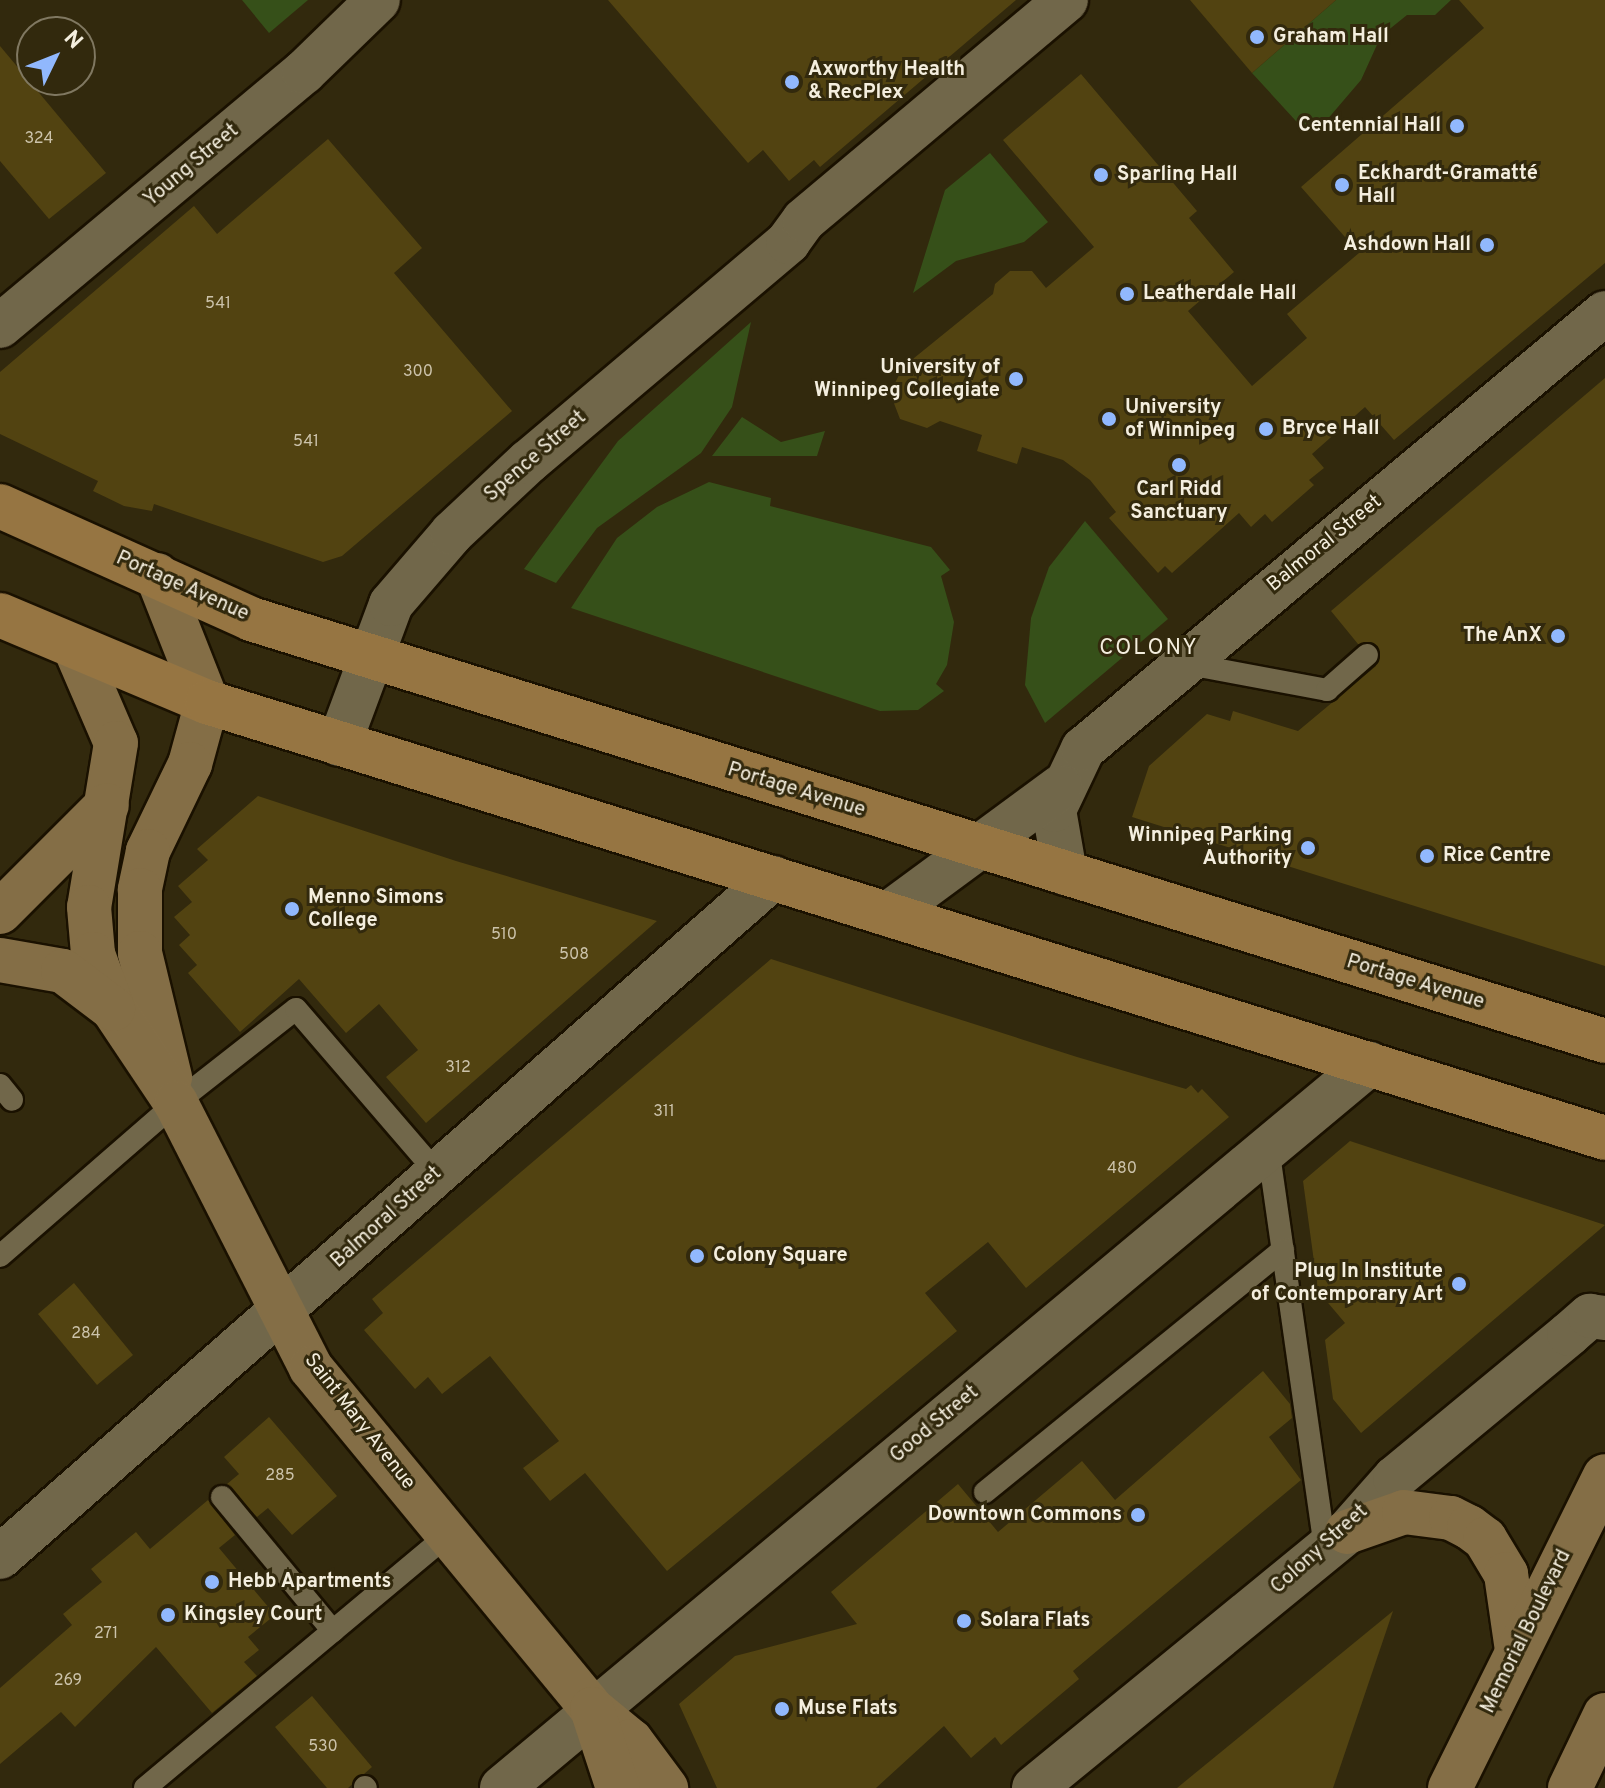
<!DOCTYPE html>
<html>
<head>
<meta charset="utf-8">
<style>
	body { margin:0 }
	#map { position:relative; width:1605px; height:1788px; overflow:hidden; background:#32290d; font-family:Overpass,sans-serif }
	div>[style] { position:absolute }
	.green>* { inset:0; background:#365019 }
	.building>* { inset:0; background:#524311 }
	.roads { filter:drop-shadow(2px 0 #1a1100) drop-shadow(-2px 0 #1a1100) drop-shadow(0 2px #1a1100) drop-shadow(0 -2px #1a1100) }
	.lane>* { height:22px; margin:-11px; padding:0 11px; transform-origin:11px; border-radius:11px; background:#71674a }
	.street>* { height:44px; margin:-22px; padding:0 22px; transform-origin:22px; border-radius:22px; background:#71674a }
	.secondary>* { height:44px; margin:-22px; padding:0 22px; transform-origin:22px; border-radius:22px; background:#846e46 }
	.primary>* { height:44px; margin:-22px; padding:0 22px; transform-origin:22px; border-radius:22px; background:#967542 }
	.dots>* { width:22px; height:22px; translate:-50% -50%; box-sizing:border-box; border:4px solid #32290d; border-radius:50% }
	span { translate:-50% -50%; white-space:nowrap; text-align:center; line-height:1.15; -webkit-text-stroke:6px #32290d; paint-order:stroke }
	.number-label { font-size:16px; color:#ccc3ab }
	.number-label span { -webkit-text-stroke-width:0 }
	.poi-label { font-size:20px; color:#f4eede; font-weight:700 }
	.left { translate:0 -50%; text-align:left }
	.right { translate:-100% -50%; text-align:right }
	.street-label { font-size:20px; color:#f4eede }
	.neighbourhood-label { font-size:22px; color:#f4eede; letter-spacing:2px }
	.north { position:absolute; left:16px; top:16px; width:80px; height:80px; box-sizing:border-box; background:#32290d; border:2px solid #807861; border-radius:50%; rotate:47deg; font-size:22px; font-weight:700; line-height:32px; text-align:center; color:#f4eede }
	.north::after { content:''; display:block; margin:auto; width:28px; height:36px; background:#91b8fd; clip-path:polygon(50% 0,100% 100%,50% 72%,0 100%) }
</style>
</head>
<body>
<div id="map">
	<div class="green">
		<div style="clip-path:polygon(242px 0,308px 0,269px 33px)"></div>
		<div style="clip-path:polygon(1336px 0,1451px 0,1435px 15px,1407px 15px,1381px 36px,1361px 80px,1320px 128px,1306px 132px,1252px 73px)"></div>
		<div style="clip-path:polygon(990px 153px,1048px 222px,1024px 242px,956px 261px,913px 293px,945px 190px)"></div>
		<div style="clip-path:polygon(751px 322px,732px 407px,701px 453px,597px 528px,556px 583px,524px 569px,618px 441px)"></div>
		<div style="clip-path:polygon(742px 417px,781px 442px,825px 431px,817px 456px,712px 456px)"></div>
		<div style="clip-path:polygon(709px 482px,771px 498px,770px 506px,931px 547px,950px 570px,941px 576px,954px 622px,947px 665px,936px 684px,944px 691px,918px 710px,880px 711px,571px 608px,617px 538px,657px 507px)"></div>
		<div style="clip-path:polygon(1085px 521px,1168px 619px,1045px 723px,1025px 685px,1031px 618px,1049px 567px)"></div>
	</div>
	<div class="building">
		<div style="clip-path:polygon(608px 0,1016px 0,820px 167px,814px 160px,789px 181px,763px 150px,748px 163px)"></div>
		<div style="clip-path:polygon(1190px 0,1336px 0,1252px 73px)"></div>
		<div style="clip-path:polygon(1459px 0,1605px 0,1605px 263px,1394px 440px,1365px 407px,1312px 454px,1324px 468px,1309px 480px,1314px 485px,1272px 522px,1265px 514px,1251px 527px,1239px 513px,1172px 573px,1165px 566px,1158px 573px,1109px 518px,1116px 512px,1090px 480px,1063px 460px,1022px 447px,1017px 464px,977px 451px,982px 435px,940px 421px,927px 428px,900px 419px,890px 393px,903px 367px,993px 294px,995px 284px,1010px 271px,1032px 271px,1046px 288px,1094px 247px,1003px 140px,1081px 74px,1197px 211px,1189px 218px,1234px 272px,1188px 311px,1252px 386px,1307px 338px,1287px 314px,1359px 253px,1301px 187px,1484px 28px)"></div>
		<div style="clip-path:polygon(0 46px,106px 173px,49px 219px,0 161px)"></div>
		<div style="clip-path:polygon(328px 139px,422px 248px,394px 273px,512px 411px,342px 556px,323px 562px,154px 504px,152px 511px,124px 506px,93px 491px,98px 481px,0 434px,0 372px,194px 206px,217px 234px)"></div>
		<div style="clip-path:polygon(1605px 378px,1605px 966px,1132px 817px,1149px 766px,1207px 714px,1230px 721px,1233px 711px,1298px 731px,1376px 666px,1378px 646px,1358px 644px,1331px 611px)"></div>
		<div style="clip-path:polygon(258px 796px,456px 861px,657px 921px,426px 1123px,386px 1077px,418px 1050px,379px 1004px,346px 1033px,299px 979px,240px 1032px,188px 973px,197px 965px,179px 945px,190px 935px,174px 917px,192px 902px,178px 886px,208px 860px,197px 849px)"></div>
		<div style="clip-path:polygon(771px 959px,1077px 1057px,1186px 1089px,1191px 1085px,1198px 1093px,1202px 1089px,1229px 1117px,1026px 1288px,988px 1242px,925px 1293px,957px 1331px,667px 1571px,585px 1473px,550px 1501px,523px 1468px,559px 1441px,490px 1356px,442px 1394px,428px 1377px,415px 1389px,364px 1330px,383px 1313px,372px 1299px)"></div>
		<div style="clip-path:polygon(1350px 1141px,1605px 1225px,1361px 1433px,1333px 1399px,1325px 1340px,1345px 1323px,1318px 1291px,1303px 1181px)"></div>
		<div style="clip-path:polygon(74px 1283px,133px 1355px,97px 1385px,38px 1314px)"></div>
		<div style="clip-path:polygon(1263px 1371px,1290px 1404px,1292px 1418px,1269px 1437px,1301px 1480px,1073px 1671px,1079px 1679px,1001px 1745px,995px 1737px,971px 1758px,944px 1726px,876px 1788px,717px 1788px,679px 1704px,735px 1656px,857px 1624px,831px 1592px,958px 1484px,998px 1532px,1082px 1461px,1115px 1500px)"></div>
		<div style="clip-path:polygon(269px 1417px,337px 1496px,292px 1535px,268px 1508px,257px 1517px,227px 1484px,239px 1474px,224px 1457px)"></div>
		<div style="clip-path:polygon(208px 1500px,235px 1535px,219px 1548px,275px 1615px,248px 1637px,259px 1650px,244px 1662px,257px 1676px,212px 1713px,156px 1647px,75px 1727px,61px 1712px,0 1764px,0 1688px,72px 1625px,63px 1614px,102px 1582px,91px 1569px,136px 1532px,150px 1549px)"></div>
		<div style="clip-path:polygon(1393px 1611px,1333px 1788px,1177px 1788px)"></div>
		<div style="clip-path:polygon(312px 1696px,372px 1767px,348px 1788px,327px 1788px,275px 1727px)"></div>
	</div>
	<div class="roads">
		<div class="lane">
			<div style="left:1183px;top:663px;width:147px;rotate:10.6deg"></div>
			<div style="left:1327px;top:690px;width:53px;rotate:-41.2deg"></div>
			<div style="left:0;top:1085px;width:19px;rotate:51deg"></div>
			<div style="left:1268px;top:1147px;width:407px;rotate:81.9deg"></div>
			<div style="left:0;top:1256px;width:233px;rotate:-41deg"></div>
			<div style="left:176px;top:1103px;width:152px;rotate:-38.1deg"></div>
			<div style="left:296px;top:1009px;width:216px;rotate:49.3deg"></div>
			<div style="left:985px;top:1492px;width:384px;rotate:-39.1deg"></div>
			<div style="left:222px;top:1497px;width:174px;rotate:50.4deg"></div>
			<div style="left:365px;top:1787px;width:1px;rotate:45deg"></div>
			<div style="left:145px;top:1788px;width:396px;rotate:-39.9deg"></div>
		</div>
		<div class="street">
			<div style="left:0;top:326px;width:396px;rotate:-39.9deg"></div>
			<div style="left:304px;top:72px;width:103px;rotate:-44.2deg"></div>
			<div style="left:339px;top:744px;width:149px;rotate:-69.6deg"></div>
			<div style="left:391px;top:604px;width:94px;rotate:-49.3deg"></div>
			<div style="left:452px;top:533px;width:104px;rotate:-43.1deg"></div>
			<div style="left:528px;top:462px;width:341px;rotate:-40.2deg"></div>
			<div style="left:788px;top:242px;width:27px;rotate:-54deg"></div>
			<div style="left:804px;top:220px;width:342px;rotate:-40deg"></div>
			<div style="left:1065px;top:873px;width:64px;rotate:-99.9deg"></div>
			<div style="left:1054px;top:810px;width:68px;rotate:-64.6deg"></div>
			<div style="left:1083px;top:749px;width:680px;rotate:-39.87deg"></div>
			<div style="left:888px;top:914px;width:214px;rotate:-36.4deg"></div>
			<div style="left:0;top:1557px;width:1029px;rotate:-41.3deg"></div>
			<div style="left:502px;top:1788px;width:1130px;rotate:-39.86deg"></div>
			<div style="left:1034px;top:1788px;width:404px;rotate:-39.3deg"></div>
			<div style="left:1347px;top:1532px;width:72px;rotate:-48.4deg"></div>
			<div style="left:1395px;top:1478px;width:226px;rotate:-39.6deg"></div>
			<div style="left:1569px;top:1334px;width:28px;rotate:-41deg"></div>
			<div style="left:1590px;top:1316px;width:15px;rotate:8deg"></div>
		</div>
		<div class="secondary">
			<div style="left:157px;top:575px;width:136px;rotate:68.5deg"></div>
			<div style="left:207px;top:702px;width:64px;rotate:105.3deg"></div>
			<div style="left:190px;top:764px;width:97px;rotate:115.8deg"></div>
			<div style="left:148px;top:851px;width:40px;rotate:102deg"></div>
			<div style="left:140px;top:890px;width:63px;rotate:90deg"></div>
			<div style="left:140px;top:953px;width:128px;rotate:76.4deg"></div>
			<div style="left:75px;top:648px;width:103px;rotate:66.7deg"></div>
			<div style="left:116px;top:743px;width:166px;rotate:99.3deg"></div>
			<div style="left:89px;top:907px;width:47px;rotate:85.1deg"></div>
			<div style="left:93px;top:954px;width:59px;rotate:70deg"></div>
			<div style="left:113px;top:1009px;width:113px;rotate:56.2deg"></div>
			<div style="left:176px;top:1103px;width:297px;rotate:63deg"></div>
			<div style="left:311px;top:1368px;width:442px;rotate:50.5deg"></div>
			<div style="left:592px;top:1709px;width:50px;rotate:39.4deg"></div>
			<div style="left:631px;top:1741px;width:59px;rotate:53.3deg"></div>
			<div style="left:0;top:912px;width:151px;rotate:-45deg"></div>
			<div style="left:0;top:960px;width:64px;rotate:9.9deg"></div>
			<div style="left:63px;top:971px;width:63px;rotate:37.2deg"></div>
			<div style="left:1347px;top:1532px;width:60px;rotate:-19.3deg"></div>
			<div style="left:1404px;top:1512px;width:47px;rotate:7.3deg"></div>
			<div style="left:1451px;top:1518px;width:20px;rotate:27deg"></div>
			<div style="left:1469px;top:1527px;width:20px;rotate:37deg"></div>
			<div style="left:1485px;top:1539px;width:41px;rotate:59deg"></div>
			<div style="left:1506px;top:1574px;width:77px;rotate:81.8deg"></div>
			<div style="left:592px;top:1709px;width:83px;rotate:71.8deg"></div>
			<div style="left:1450px;top:1788px;width:348px;rotate:-63.6deg"></div>
			<div style="left:1570px;top:1788px;width:81px;rotate:-64.4deg"></div>
		</div>
		<div class="primary">
			<div style="left:0;top:506px;width:275px;rotate:24.2deg"></div>
			<div style="left:251px;top:619px;width:1418px;rotate:17.31deg"></div>
			<div style="left:0;top:615px;width:225px;rotate:22.8deg"></div>
			<div style="left:207px;top:702px;width:1464px;rotate:17.32deg"></div>
		</div>
	</div>
	<div class="dots">
		<div style="left:1257px;top:37px;background:#91b8fd"></div>
		<div style="left:792px;top:82px;background:#91b8fd"></div>
		<div style="left:1457px;top:126px;background:#91b8fd"></div>
		<div style="left:1101px;top:175px;background:#91b8fd"></div>
		<div style="left:1342px;top:185px;background:#91b8fd"></div>
		<div style="left:1487px;top:245px;background:#91b8fd"></div>
		<div style="left:1127px;top:294px;background:#91b8fd"></div>
		<div style="left:1016px;top:379px;background:#91b8fd"></div>
		<div style="left:1109px;top:419px;background:#91b8fd"></div>
		<div style="left:1266px;top:429px;background:#91b8fd"></div>
		<div style="left:1179px;top:465px;background:#91b8fd"></div>
		<div style="left:1558px;top:636px;background:#91b8fd"></div>
		<div style="left:1308px;top:848px;background:#91b8fd"></div>
		<div style="left:1427px;top:856px;background:#91b8fd"></div>
		<div style="left:292px;top:909px;background:#91b8fd"></div>
		<div style="left:697px;top:1256px;background:#91b8fd"></div>
		<div style="left:1459px;top:1284px;background:#91b8fd"></div>
		<div style="left:1138px;top:1515px;background:#91b8fd"></div>
		<div style="left:212px;top:1582px;background:#91b8fd"></div>
		<div style="left:168px;top:1615px;background:#91b8fd"></div>
		<div style="left:964px;top:1621px;background:#91b8fd"></div>
		<div style="left:782px;top:1709px;background:#91b8fd"></div>
	</div>
	<div class="number-label">
		<span style="left:39px;top:139px">324</span>
		<span style="left:218px;top:304px">541</span>
		<span style="left:418px;top:372px">300</span>
		<span style="left:306px;top:442px">541</span>
		<span style="left:504px;top:935px">510</span>
		<span style="left:574px;top:955px">508</span>
		<span style="left:458px;top:1068px">312</span>
		<span style="left:664px;top:1112px">311</span>
		<span style="left:1122px;top:1169px">480</span>
		<span style="left:86px;top:1334px">284</span>
		<span style="left:280px;top:1476px">285</span>
		<span style="left:106px;top:1634px">271</span>
		<span style="left:68px;top:1681px">269</span>
		<span style="left:323px;top:1747px">530</span>
	</div>
	<div class="poi-label">
		<span class="left" style="left:1273px;top:37px">Graham Hall</span>
		<span class="left" style="left:808px;top:82px">Axworthy Health<br>&amp; RecPlex</span>
		<span class="right" style="left:1441px;top:126px">Centennial Hall</span>
		<span class="left" style="left:1358px;top:186px">Eckhardt-Gramatté<br>Hall</span>
		<span class="left" style="left:1117px;top:175px">Sparling Hall</span>
		<span class="right" style="left:1471px;top:245px">Ashdown Hall</span>
		<span class="left" style="left:1143px;top:294px">Leatherdale Hall</span>
		<span class="right" style="left:1000px;top:380px">University of<br>Winnipeg Collegiate</span>
		<span class="left" style="left:1125px;top:420px">University<br>of Winnipeg</span>
		<span class="left" style="left:1282px;top:429px">Bryce Hall</span>
		<span style="left:1179px;top:502px">Carl Ridd<br>Sanctuary</span>
		<span class="right" style="left:1542px;top:636px">The AnX</span>
		<span class="right" style="left:1292px;top:848px">Winnipeg Parking<br>Authority</span>
		<span class="left" style="left:1443px;top:856px">Rice Centre</span>
		<span class="left" style="left:308px;top:910px">Menno Simons<br>College</span>
		<span class="left" style="left:713px;top:1256px">Colony Square</span>
		<span class="right" style="left:1443px;top:1284px">Plug In Institute<br>of Contemporary Art</span>
		<span class="right" style="left:1122px;top:1515px">Downtown Commons</span>
		<span class="left" style="left:228px;top:1582px">Hebb Apartments</span>
		<span class="left" style="left:184px;top:1615px">Kingsley Court</span>
		<span class="left" style="left:980px;top:1621px">Solara Flats</span>
		<span class="left" style="left:798px;top:1709px">Muse Flats</span>
	</div>
	<div class="street-label">
		<span style="left:192px;top:166px;rotate:-40deg">Young Street</span>
		<span style="left:536px;top:457px;rotate:-41deg">Spence Street</span>
		<span style="left:1325px;top:544px;rotate:-39deg">Balmoral Street</span>
		<span style="left:182px;top:587px;rotate:24deg">Portage Avenue</span>
		<span style="left:796px;top:791px;rotate:17deg">Portage Avenue</span>
		<span style="left:1415px;top:983px;rotate:17deg">Portage Avenue</span>
		<span style="left:387px;top:1218px;rotate:-42deg">Balmoral Street</span>
		<span style="left:359px;top:1422px;rotate:52deg">Saint Mary Avenue</span>
		<span style="left:935px;top:1425px;rotate:-40deg">Good Street</span>
		<span style="left:1320px;top:1550px;rotate:-42deg">Colony Street</span>
		<span style="left:1527px;top:1632px;rotate:-64deg">Memorial Boulevard</span>
	</div>
	<div class="neighbourhood-label">
		<span style="left:1149px;top:649px">COLONY</span>
	</div>
	<div class="north">N</div>
</div>
</body>
</html>
